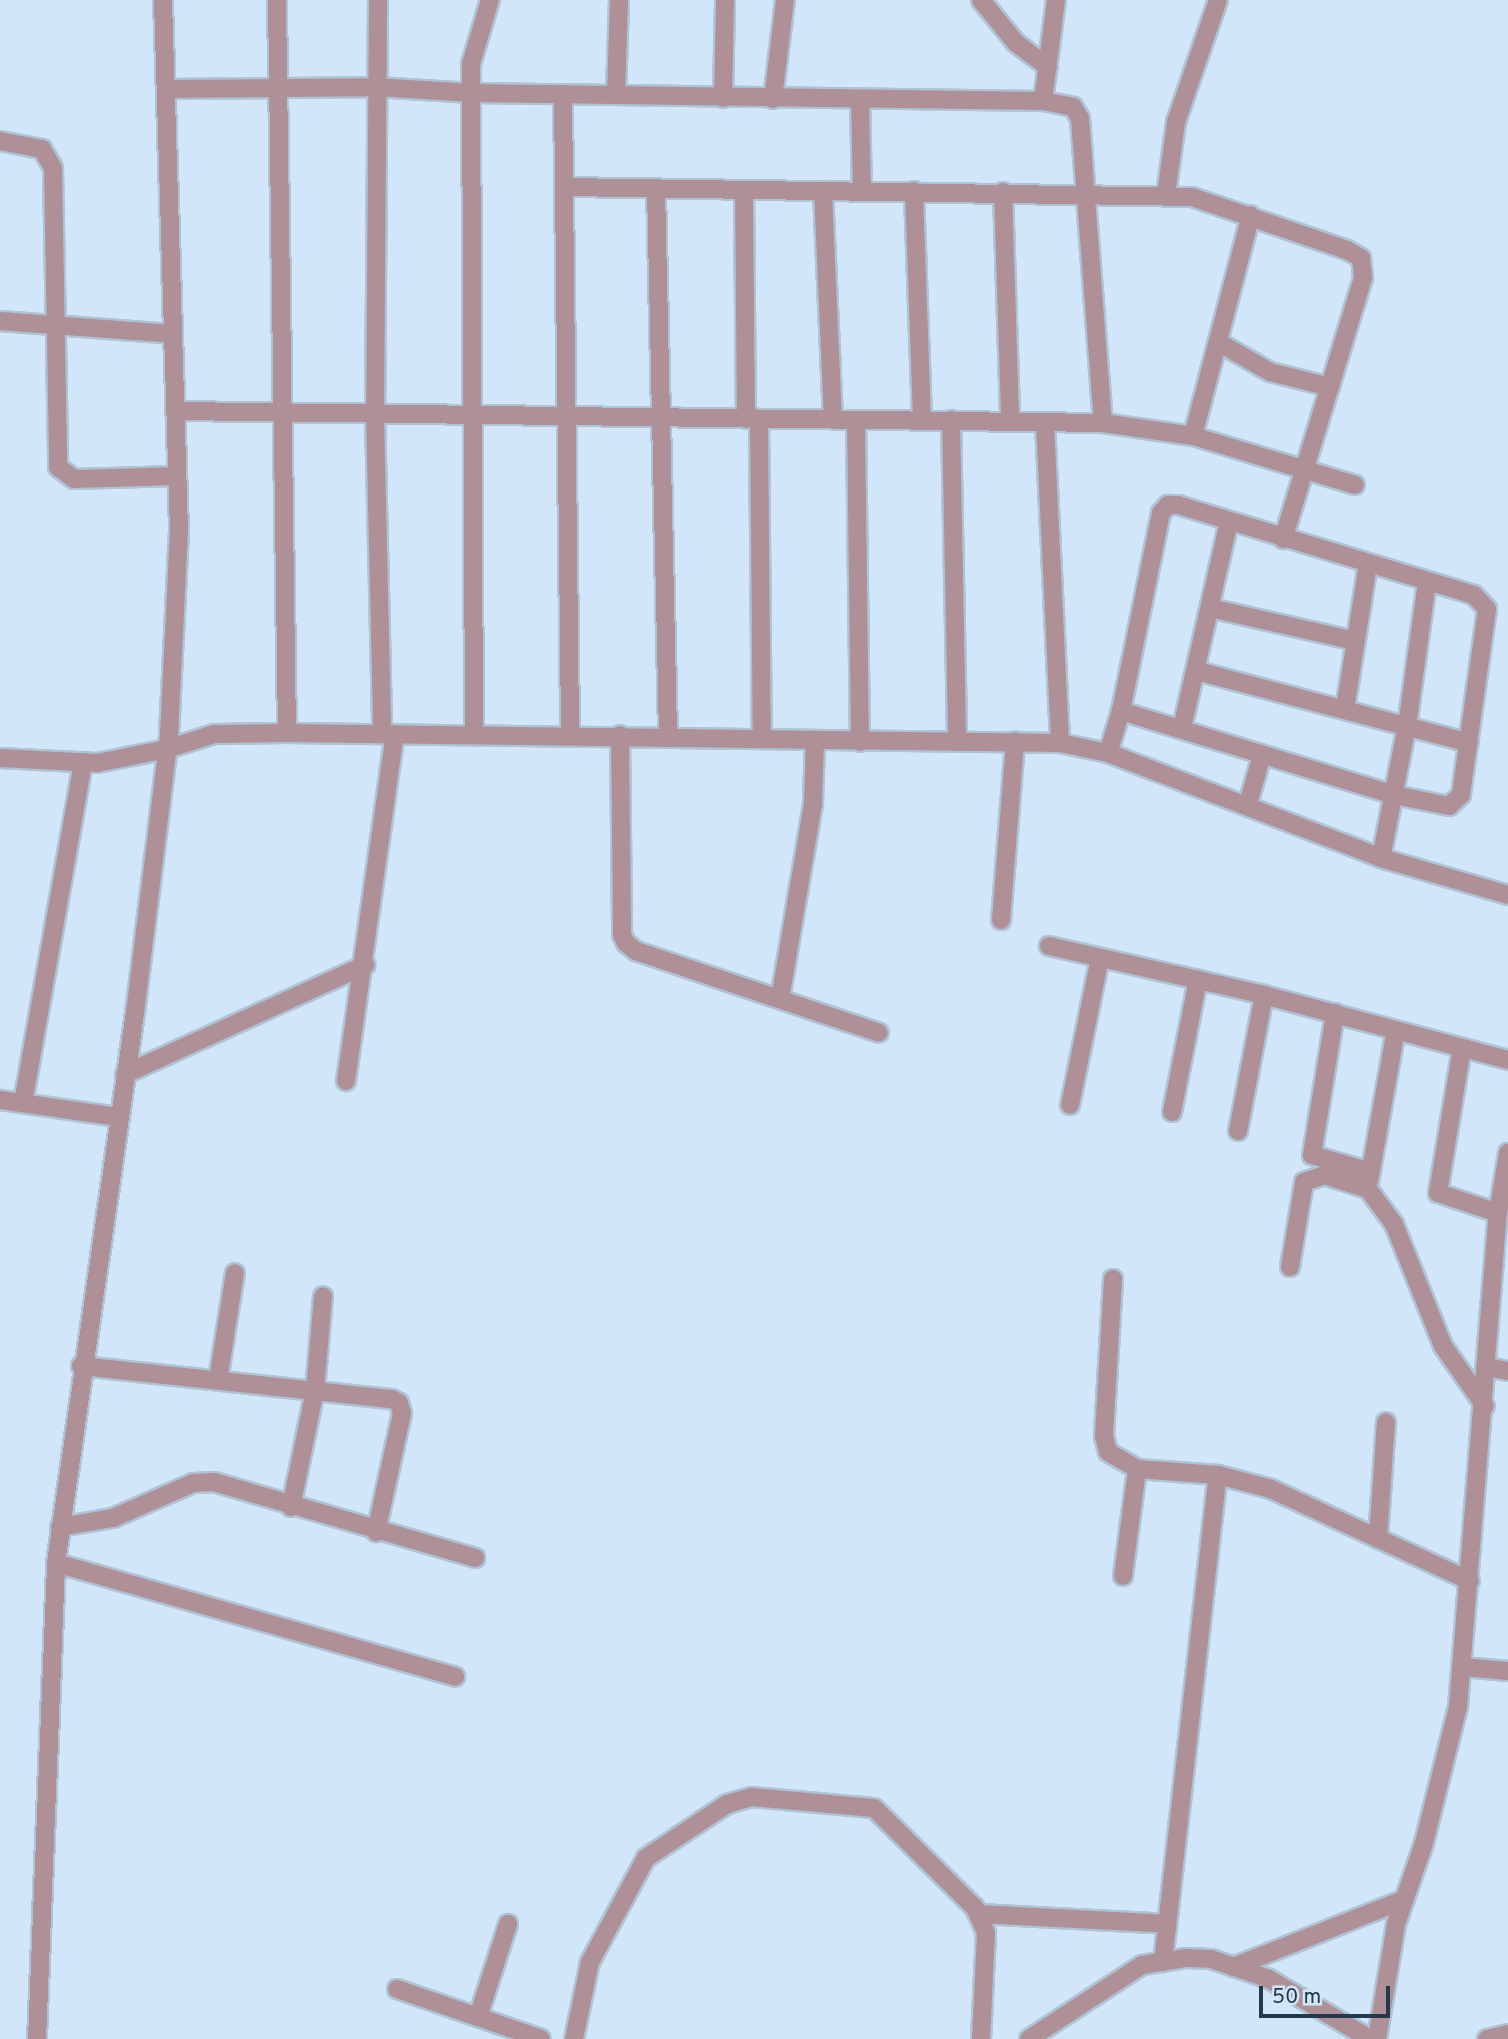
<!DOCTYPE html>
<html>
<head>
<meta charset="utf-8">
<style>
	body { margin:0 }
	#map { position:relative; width:1508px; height:2039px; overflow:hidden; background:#d1e7f9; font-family:Overpass,sans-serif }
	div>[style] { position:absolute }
	.roads { filter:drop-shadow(2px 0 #aec4d6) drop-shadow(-2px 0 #aec4d6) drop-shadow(0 2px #aec4d6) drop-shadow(0 -2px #aec4d6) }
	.minor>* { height:18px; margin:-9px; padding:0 9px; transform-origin:9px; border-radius:9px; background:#af9097 }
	span { translate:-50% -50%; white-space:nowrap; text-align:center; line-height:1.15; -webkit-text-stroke:5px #d1e7f9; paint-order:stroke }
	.scale { position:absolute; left:1259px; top:1986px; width:131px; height:32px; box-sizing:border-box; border:4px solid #233a4c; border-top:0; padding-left:9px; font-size:21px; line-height:24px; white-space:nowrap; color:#233a4c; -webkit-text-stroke:5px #d1e7f9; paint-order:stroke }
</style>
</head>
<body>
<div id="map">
	<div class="roads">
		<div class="minor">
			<div style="left:277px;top:0;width:733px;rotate:89.22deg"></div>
			<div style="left:378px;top:0;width:414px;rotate:90.4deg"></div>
			<div style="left:375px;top:414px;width:320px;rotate:88.7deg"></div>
			<div style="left:981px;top:0;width:55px;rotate:50.9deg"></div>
			<div style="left:1016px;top:43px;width:40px;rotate:37deg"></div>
			<div style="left:167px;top:89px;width:209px;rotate:-0.5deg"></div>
			<div style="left:376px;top:87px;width:96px;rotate:3.6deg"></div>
			<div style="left:472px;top:93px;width:571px;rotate:0.8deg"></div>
			<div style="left:1043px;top:101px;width:31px;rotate:11deg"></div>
			<div style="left:1073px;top:107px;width:13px;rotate:58deg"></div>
			<div style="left:1080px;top:118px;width:306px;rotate:85.7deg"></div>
			<div style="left:563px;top:94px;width:641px;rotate:89.37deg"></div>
			<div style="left:616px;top:95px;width:95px;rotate:-88.2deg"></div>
			<div style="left:723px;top:98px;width:98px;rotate:-88.8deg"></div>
			<div style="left:773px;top:99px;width:100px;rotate:-83.1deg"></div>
			<div style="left:860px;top:99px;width:92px;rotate:88.8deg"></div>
			<div style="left:1043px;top:101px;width:102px;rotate:-82.7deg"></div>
			<div style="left:0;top:141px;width:43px;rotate:10.8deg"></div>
			<div style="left:42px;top:149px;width:22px;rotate:60deg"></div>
			<div style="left:53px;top:168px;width:299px;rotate:89deg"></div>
			<div style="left:58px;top:467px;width:20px;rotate:37deg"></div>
			<div style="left:74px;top:479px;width:103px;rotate:-1.7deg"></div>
			<div style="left:565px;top:187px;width:627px;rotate:0.91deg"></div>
			<div style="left:1192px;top:197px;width:164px;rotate:18.9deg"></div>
			<div style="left:1347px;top:250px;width:16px;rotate:30deg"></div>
			<div style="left:1361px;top:258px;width:20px;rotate:84deg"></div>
			<div style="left:1363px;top:278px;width:273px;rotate:107deg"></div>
			<div style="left:656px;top:189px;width:547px;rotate:88.74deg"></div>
			<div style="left:744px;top:191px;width:228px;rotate:89.5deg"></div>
			<div style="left:823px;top:191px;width:229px;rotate:87.5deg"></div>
			<div style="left:914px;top:191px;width:229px;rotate:88deg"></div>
			<div style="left:1003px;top:192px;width:229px;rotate:88.2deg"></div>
			<div style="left:1166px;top:195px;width:74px;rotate:-82.2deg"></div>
			<div style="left:1176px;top:122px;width:129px;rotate:-71deg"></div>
			<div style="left:0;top:321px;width:173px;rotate:4.3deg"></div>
			<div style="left:1218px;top:342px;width:60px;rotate:30deg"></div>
			<div style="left:1270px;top:372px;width:62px;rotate:14deg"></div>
			<div style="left:175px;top:411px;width:928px;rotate:0.74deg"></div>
			<div style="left:1103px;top:423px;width:91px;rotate:8.2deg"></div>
			<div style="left:1193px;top:436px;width:169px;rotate:16.8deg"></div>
			<div style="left:759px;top:420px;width:319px;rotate:89.5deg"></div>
			<div style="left:856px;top:420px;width:322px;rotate:89.3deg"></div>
			<div style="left:951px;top:420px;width:322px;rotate:88.9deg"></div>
			<div style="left:1045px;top:423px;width:320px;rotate:87.3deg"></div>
			<div style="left:1193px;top:436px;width:228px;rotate:-75.3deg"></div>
			<div style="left:1210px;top:608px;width:149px;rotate:12.8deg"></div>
			<div style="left:1197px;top:671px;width:281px;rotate:14.8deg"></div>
			<div style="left:1345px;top:709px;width:147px;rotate:-81deg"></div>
			<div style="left:1182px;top:728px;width:212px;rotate:-77.2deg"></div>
			<div style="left:474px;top:735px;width:671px;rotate:-90.26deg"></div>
			<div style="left:471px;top:64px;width:67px;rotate:-73.5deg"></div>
			<div style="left:620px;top:735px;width:200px;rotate:89.4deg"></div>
			<div style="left:622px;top:935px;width:9px;rotate:63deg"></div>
			<div style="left:626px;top:943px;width:13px;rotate:39deg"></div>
			<div style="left:636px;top:951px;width:256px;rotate:18.6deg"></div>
			<div style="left:1108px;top:753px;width:44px;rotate:-72.8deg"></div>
			<div style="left:1121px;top:711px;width:202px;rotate:-78.6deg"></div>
			<div style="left:1161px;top:513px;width:11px;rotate:-49deg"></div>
			<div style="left:1168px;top:505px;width:10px"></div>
			<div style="left:1178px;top:505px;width:309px;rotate:16.9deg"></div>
			<div style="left:1474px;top:595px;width:19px;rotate:47deg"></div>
			<div style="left:1487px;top:609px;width:188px;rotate:98deg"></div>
			<div style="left:1461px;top:795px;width:16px;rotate:137deg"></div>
			<div style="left:1449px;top:806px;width:56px;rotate:-168.7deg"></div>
			<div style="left:1394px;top:795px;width:286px;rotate:-162.9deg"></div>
			<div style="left:0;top:758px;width:97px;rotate:3deg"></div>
			<div style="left:97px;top:763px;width:71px;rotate:-11.3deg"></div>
			<div style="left:167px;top:749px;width:49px;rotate:-17.7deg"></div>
			<div style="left:214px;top:734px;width:73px;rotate:-0.8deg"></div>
			<div style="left:287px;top:733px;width:773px;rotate:0.74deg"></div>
			<div style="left:1060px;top:743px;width:49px;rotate:11.8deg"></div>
			<div style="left:1108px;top:753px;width:292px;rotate:21deg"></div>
			<div style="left:1381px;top:858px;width:132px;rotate:16.2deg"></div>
			<div style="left:1248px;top:804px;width:51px;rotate:-74.1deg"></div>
			<div style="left:1381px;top:858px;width:135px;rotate:-78.9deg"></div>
			<div style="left:1407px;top:726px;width:146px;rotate:-82.1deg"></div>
			<div style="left:1001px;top:920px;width:179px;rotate:-85.5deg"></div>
			<div style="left:1049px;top:946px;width:221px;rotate:12.8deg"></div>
			<div style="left:1264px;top:995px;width:253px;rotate:14.9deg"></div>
			<div style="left:780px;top:999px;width:199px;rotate:-80.4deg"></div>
			<div style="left:813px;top:803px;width:62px;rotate:-88.2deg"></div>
			<div style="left:1335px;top:1013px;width:144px;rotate:99.2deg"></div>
			<div style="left:1312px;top:1155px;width:61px;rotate:16.1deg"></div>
			<div style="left:1462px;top:1048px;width:147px;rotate:99.4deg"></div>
			<div style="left:1438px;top:1193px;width:63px;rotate:18.4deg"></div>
			<div style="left:125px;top:1074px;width:264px;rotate:-24.4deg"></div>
			<div style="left:346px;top:1081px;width:350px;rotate:-82deg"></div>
			<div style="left:0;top:1100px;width:119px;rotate:8.2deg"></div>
			<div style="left:23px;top:1103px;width:346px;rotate:-80deg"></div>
			<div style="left:1070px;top:1105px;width:150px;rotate:-78.5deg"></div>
			<div style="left:1172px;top:1112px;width:135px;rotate:-78.9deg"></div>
			<div style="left:1238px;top:1131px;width:138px;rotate:-79.2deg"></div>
			<div style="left:1369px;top:1181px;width:153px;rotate:-79.9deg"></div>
			<div style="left:1290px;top:1267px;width:86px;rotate:-80.6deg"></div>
			<div style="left:1304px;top:1182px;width:21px;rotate:-19deg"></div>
			<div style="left:1324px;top:1175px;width:46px;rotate:17.7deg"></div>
			<div style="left:1368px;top:1189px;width:44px;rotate:53.4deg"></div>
			<div style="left:1394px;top:1224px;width:131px;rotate:68.1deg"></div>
			<div style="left:1443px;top:1346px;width:73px;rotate:55deg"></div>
			<div style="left:1113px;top:1279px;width:157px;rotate:93.3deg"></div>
			<div style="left:1104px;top:1436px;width:16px;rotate:76deg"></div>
			<div style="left:1108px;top:1452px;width:34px;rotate:30deg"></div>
			<div style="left:1137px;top:1469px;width:81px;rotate:4.2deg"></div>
			<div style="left:1218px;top:1475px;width:55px;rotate:14.8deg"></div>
			<div style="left:1271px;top:1489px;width:219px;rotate:24.8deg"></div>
			<div style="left:81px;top:1366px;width:313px;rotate:6.1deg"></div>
			<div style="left:392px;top:1399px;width:8px;rotate:30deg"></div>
			<div style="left:399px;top:1403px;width:10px;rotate:73deg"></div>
			<div style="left:402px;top:1413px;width:122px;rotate:102.3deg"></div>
			<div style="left:1487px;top:1367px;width:21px;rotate:11deg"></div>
			<div style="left:218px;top:1380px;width:108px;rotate:-81deg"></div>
			<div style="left:291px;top:1507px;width:119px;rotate:-78.4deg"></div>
			<div style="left:315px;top:1390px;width:94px;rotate:-85.1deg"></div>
			<div style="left:60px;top:1527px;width:54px;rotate:-9.6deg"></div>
			<div style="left:113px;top:1518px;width:87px;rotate:-23.6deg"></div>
			<div style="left:193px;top:1483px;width:21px;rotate:-3deg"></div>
			<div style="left:214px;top:1482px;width:272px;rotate:16.2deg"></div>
			<div style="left:1378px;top:1539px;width:117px;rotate:-86.1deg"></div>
			<div style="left:56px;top:1563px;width:415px;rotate:15.9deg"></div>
			<div style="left:1123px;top:1576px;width:108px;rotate:-82.5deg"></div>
			<div style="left:1463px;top:1667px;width:45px;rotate:5.1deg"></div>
			<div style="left:979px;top:1914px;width:188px;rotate:3deg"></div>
			<div style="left:1163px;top:1962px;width:490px;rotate:-83.6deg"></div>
			<div style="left:1233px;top:1967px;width:183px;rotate:-21.5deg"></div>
			<div style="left:397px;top:1989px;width:152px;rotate:19.1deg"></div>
			<div style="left:478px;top:2017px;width:98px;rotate:-72.1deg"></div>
			<div style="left:37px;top:2039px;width:476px;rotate:-87.7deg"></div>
			<div style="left:56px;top:1563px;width:556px;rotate:-81.83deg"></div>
			<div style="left:135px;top:1013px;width:280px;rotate:-83deg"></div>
			<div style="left:169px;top:735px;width:205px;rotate:-87.2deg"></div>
			<div style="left:179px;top:530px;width:530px;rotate:-91.73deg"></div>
			<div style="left:574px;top:2039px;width:79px;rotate:-78.3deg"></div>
			<div style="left:590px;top:1962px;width:118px;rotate:-61.7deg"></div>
			<div style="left:646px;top:1858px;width:97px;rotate:-33.7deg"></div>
			<div style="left:727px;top:1804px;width:26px;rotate:-16deg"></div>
			<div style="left:752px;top:1797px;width:122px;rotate:5.2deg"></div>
			<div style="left:874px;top:1808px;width:142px;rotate:44.7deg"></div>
			<div style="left:975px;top:1908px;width:27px;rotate:66deg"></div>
			<div style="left:986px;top:1933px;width:106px;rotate:92.7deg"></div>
			<div style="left:1029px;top:2039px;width:135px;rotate:-33.2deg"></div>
			<div style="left:1142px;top:1965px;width:45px;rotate:-9deg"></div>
			<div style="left:1186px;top:1958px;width:25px;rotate:2deg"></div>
			<div style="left:1211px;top:1959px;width:61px;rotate:19deg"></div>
			<div style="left:1269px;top:1979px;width:117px;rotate:30.7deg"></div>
			<div style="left:1377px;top:2039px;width:117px;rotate:-80.6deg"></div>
			<div style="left:1396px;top:1924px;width:86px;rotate:-70.9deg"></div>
			<div style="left:1424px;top:1843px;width:140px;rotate:-76deg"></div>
			<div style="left:1458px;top:1707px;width:496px;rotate:-85.4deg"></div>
			<div style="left:1498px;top:1213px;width:61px;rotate:-80.5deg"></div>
			<div style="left:1487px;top:2039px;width:22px;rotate:-13deg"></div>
		</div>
	</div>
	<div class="scale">50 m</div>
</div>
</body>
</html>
